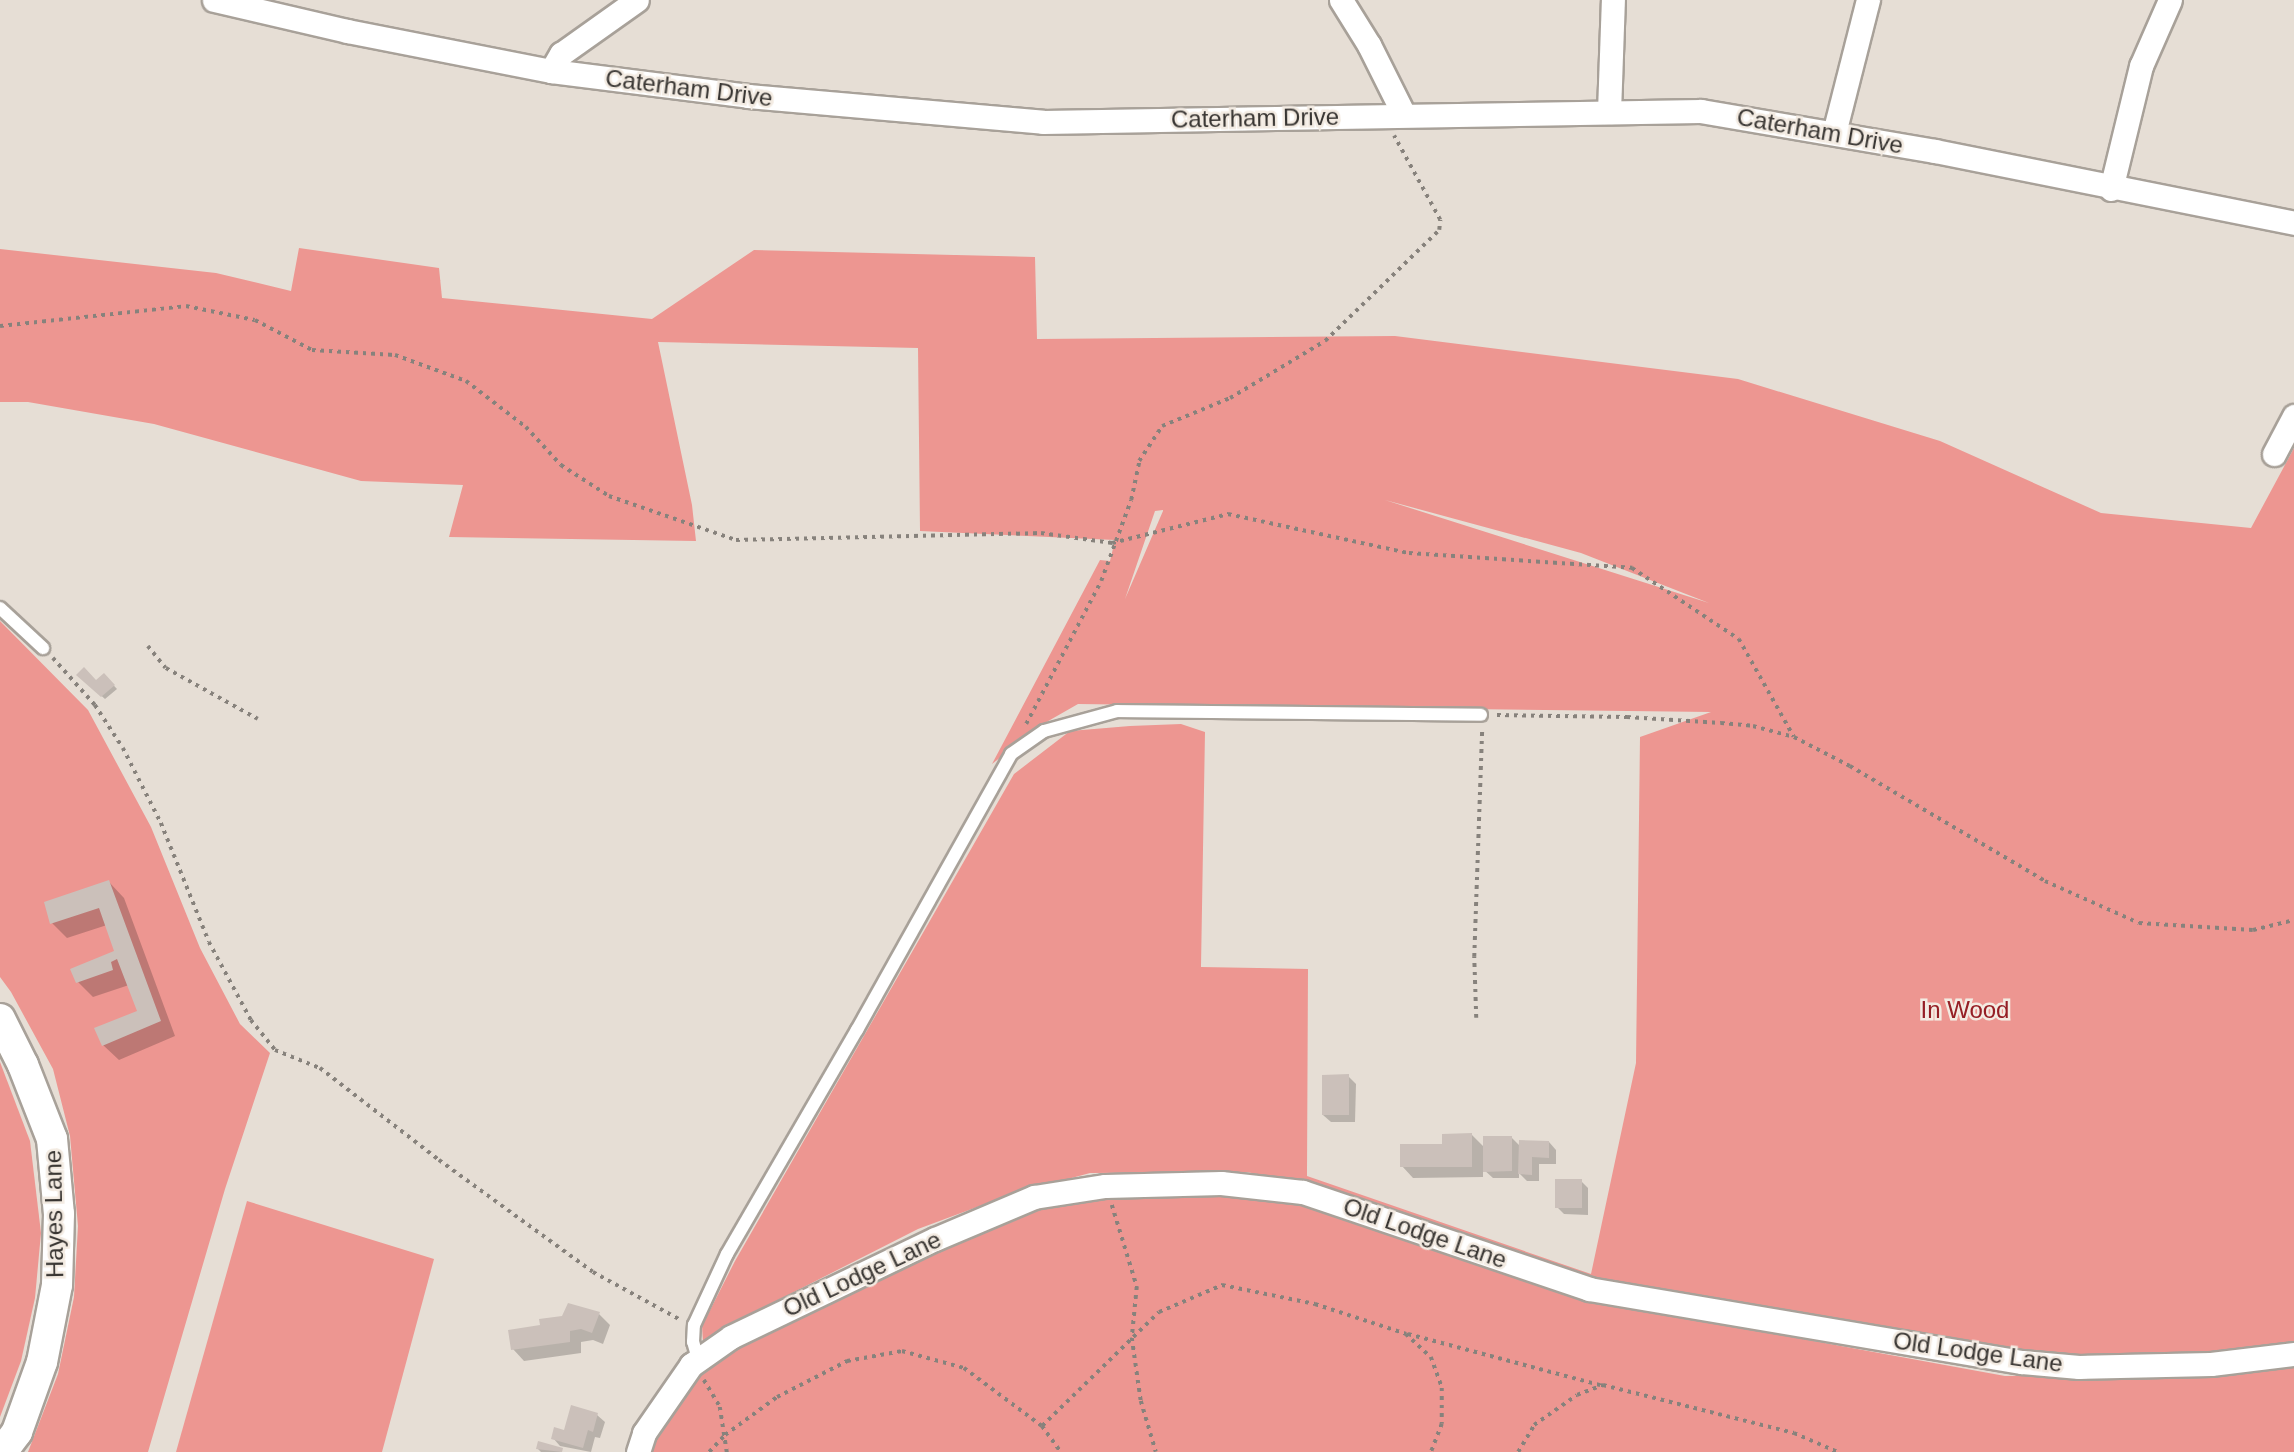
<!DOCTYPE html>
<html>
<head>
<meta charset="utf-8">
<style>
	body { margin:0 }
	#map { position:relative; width:2294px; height:1452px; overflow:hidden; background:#e6ded5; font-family:Arial,sans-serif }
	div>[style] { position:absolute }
	.green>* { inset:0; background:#ed9691 }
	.shadow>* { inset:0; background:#0003 }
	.building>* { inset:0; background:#cbc0ba }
	.path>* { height:3.5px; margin-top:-1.75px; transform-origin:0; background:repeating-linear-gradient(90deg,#87827c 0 3.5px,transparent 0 8.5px) }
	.roads { filter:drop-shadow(2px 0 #a8a199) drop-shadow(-2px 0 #a8a199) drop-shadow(0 2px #a8a199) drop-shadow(0 -2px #a8a199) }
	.service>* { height:12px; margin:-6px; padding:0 6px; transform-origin:6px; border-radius:6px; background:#fff }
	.minor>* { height:23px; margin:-11.5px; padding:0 11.5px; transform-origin:11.5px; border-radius:11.5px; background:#fff }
	.tertiary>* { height:30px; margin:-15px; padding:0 15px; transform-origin:15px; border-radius:15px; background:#fff }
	span { translate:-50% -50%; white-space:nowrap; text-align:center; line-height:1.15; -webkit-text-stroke:5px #f3ebe2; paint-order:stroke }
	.street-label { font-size:24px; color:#383532 }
	.park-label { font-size:24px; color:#951f25 }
</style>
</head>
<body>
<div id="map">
	<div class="green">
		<div style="clip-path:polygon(evenodd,299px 248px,439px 268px,442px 298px,652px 319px,754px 250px,1035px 257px,1037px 339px,1395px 336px,1738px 379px,1940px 441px,2101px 513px,2251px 528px,2294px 448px,2294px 1345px,2216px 1355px,2043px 1355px,1591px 1284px,1299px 1181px,1246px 1172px,1090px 1173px,1012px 1194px,918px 1229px,727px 1326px,703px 1342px,702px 1326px,735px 1261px,1014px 774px,1070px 731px,1130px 726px,1181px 724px,1205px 732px,1201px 967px,1308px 969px,1307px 1176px,1591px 1274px,1636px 1063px,1640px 737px,1711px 712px,1078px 704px,1043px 724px,992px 764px,1100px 560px,1110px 561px,1115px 540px,920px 531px,918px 348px,658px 342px,692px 505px,696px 541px,449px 537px,463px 485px,361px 481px,154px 424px,28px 402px,0 402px,0 249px,216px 273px,291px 291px,299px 248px,1385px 500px,1581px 553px,1709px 603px,1385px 500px,299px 248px,1163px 510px,1163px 511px,1125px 599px,1155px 511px,1163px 510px)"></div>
		<div style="clip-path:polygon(0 621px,88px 710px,151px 827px,200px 948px,240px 1024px,270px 1053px,225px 1189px,148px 1452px,28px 1452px,58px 1374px,74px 1297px,78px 1226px,70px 1136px,53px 1069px,11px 992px,0 977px)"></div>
		<div style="clip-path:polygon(0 1062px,30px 1141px,41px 1233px,35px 1298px,21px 1361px,0 1417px)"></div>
		<div style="clip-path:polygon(1219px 1195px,1295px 1200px,1594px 1301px,2005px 1376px,2214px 1374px,2294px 1366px,2294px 1452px,647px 1452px,651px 1440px,703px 1370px,739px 1343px,868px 1277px,1035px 1210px,1097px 1197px)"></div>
		<div style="clip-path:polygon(247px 1201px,434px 1259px,382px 1452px,176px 1452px)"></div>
	</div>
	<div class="shadow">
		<div style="clip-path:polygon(78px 675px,96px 682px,104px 675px,117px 689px,105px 699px)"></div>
		<div style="clip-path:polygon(109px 882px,124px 898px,175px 1036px,119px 1060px,103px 1045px,139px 1012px,129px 985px,93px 997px,78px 982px,116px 952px,107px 925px,67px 938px,52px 923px)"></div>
		<div style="clip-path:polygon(1348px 1076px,1356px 1084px,1355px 1122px,1331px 1122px,1323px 1115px)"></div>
		<div style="clip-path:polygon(1472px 1135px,1485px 1148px,1511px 1137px,1520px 1146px,1549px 1142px,1556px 1150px,1556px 1164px,1539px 1164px,1539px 1181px,1527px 1181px,1519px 1173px,1519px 1178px,1493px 1178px,1483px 1169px,1483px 1177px,1413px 1178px,1402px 1166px)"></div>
		<div style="clip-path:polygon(1581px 1181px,1588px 1188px,1588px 1215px,1564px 1214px,1557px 1207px)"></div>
		<div style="clip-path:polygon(599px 1314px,610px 1325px,603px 1344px,593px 1340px,581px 1342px,581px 1353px,524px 1361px,513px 1349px)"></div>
		<div style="clip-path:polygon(597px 1415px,605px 1422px,600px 1438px,595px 1437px,591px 1452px,560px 1446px,553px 1438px)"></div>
		<div style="clip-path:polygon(540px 1443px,562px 1452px,541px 1452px,538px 1449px)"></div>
	</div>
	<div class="building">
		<div style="clip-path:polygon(84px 667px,96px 680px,104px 673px,115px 685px,101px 697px,76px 675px)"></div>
		<div style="clip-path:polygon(109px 880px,161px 1021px,102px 1046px,94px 1028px,137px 1011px,117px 959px,111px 962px,113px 970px,76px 983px,70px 969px,114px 951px,99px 908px,50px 924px,44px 902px)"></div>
		<div style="clip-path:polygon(1349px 1074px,1349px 1115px,1322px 1115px,1322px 1075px)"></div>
		<div style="clip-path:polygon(1472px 1133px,1472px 1167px,1400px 1167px,1400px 1144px,1442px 1144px,1442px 1134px)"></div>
		<div style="clip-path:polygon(1483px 1136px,1512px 1136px,1512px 1171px,1483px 1172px)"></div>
		<div style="clip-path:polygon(1519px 1140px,1549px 1141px,1549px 1158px,1532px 1157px,1532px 1175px,1518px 1174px)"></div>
		<div style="clip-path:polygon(1555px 1179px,1582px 1179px,1582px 1208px,1555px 1208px)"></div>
		<div style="clip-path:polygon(568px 1303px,600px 1312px,592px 1333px,581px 1329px,570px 1331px,570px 1342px,511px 1350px,508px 1330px,540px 1325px,539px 1319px,562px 1316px)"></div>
		<div style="clip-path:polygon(571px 1405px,598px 1413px,593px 1432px,588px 1430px,583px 1448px,551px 1439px,554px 1427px,564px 1430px)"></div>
		<div style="clip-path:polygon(538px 1441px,563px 1448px,562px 1452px,536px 1449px)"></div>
	</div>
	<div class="path">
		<div style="left:0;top:326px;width:187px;rotate:-6.1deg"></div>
		<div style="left:186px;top:306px;width:70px;rotate:11.5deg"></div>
		<div style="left:255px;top:320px;width:64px;rotate:27.8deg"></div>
		<div style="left:312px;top:350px;width:83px;rotate:3.4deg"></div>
		<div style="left:395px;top:355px;width:76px;rotate:20.1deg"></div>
		<div style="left:466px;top:381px;width:76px;rotate:37.5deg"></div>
		<div style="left:526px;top:427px;width:52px;rotate:47.4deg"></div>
		<div style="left:561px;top:465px;width:57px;rotate:32.9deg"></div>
		<div style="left:609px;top:496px;width:134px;rotate:19.1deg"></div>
		<div style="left:736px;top:540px;width:305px;rotate:-1.3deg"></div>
		<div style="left:1041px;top:533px;width:72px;rotate:8deg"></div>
		<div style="left:1112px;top:543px;width:120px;rotate:-14deg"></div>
		<div style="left:1228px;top:514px;width:185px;rotate:12.2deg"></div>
		<div style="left:1409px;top:553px;width:224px;rotate:3.8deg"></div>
		<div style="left:1632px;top:568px;width:128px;rotate:33.6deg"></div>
		<div style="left:1739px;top:639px;width:112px;rotate:60.7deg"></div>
		<div style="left:148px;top:646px;width:28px;rotate:51deg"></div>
		<div style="left:166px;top:668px;width:105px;rotate:29deg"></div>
		<div style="left:53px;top:658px;width:63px;rotate:48.2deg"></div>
		<div style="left:95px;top:705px;width:51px;rotate:56.9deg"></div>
		<div style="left:123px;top:748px;width:84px;rotate:63.1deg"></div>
		<div style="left:161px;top:823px;width:128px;rotate:68deg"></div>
		<div style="left:209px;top:942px;width:89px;rotate:61.7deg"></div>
		<div style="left:251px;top:1020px;width:38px;rotate:51deg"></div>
		<div style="left:275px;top:1050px;width:48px;rotate:21.8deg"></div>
		<div style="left:320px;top:1068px;width:150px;rotate:37.7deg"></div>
		<div style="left:439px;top:1160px;width:190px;rotate:36deg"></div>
		<div style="left:593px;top:1272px;width:98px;rotate:28.7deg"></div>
		<div style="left:1497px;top:715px;width:130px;rotate:0.9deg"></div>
		<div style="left:1627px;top:717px;width:94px;rotate:3.7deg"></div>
		<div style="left:1721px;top:723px;width:32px;rotate:5deg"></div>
		<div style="left:1753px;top:726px;width:42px;rotate:15deg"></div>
		<div style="left:1794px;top:737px;width:63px;rotate:27.4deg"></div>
		<div style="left:1850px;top:766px;width:226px;rotate:30.5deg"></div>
		<div style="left:2045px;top:881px;width:103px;rotate:24.1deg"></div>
		<div style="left:2139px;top:923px;width:114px;rotate:3.5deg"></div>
		<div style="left:2253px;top:930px;width:42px;rotate:-13.7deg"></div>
		<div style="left:1026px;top:724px;width:161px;rotate:-62.3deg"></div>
		<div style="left:1101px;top:581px;width:86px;rotate:-69.7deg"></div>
		<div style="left:1131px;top:500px;width:40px;rotate:-78deg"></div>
		<div style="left:1139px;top:461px;width:42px;rotate:-56.7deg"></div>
		<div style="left:1162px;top:426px;width:74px;rotate:-22.4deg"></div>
		<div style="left:1230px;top:398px;width:111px;rotate:-31deg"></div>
		<div style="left:1325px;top:341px;width:159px;rotate:-44.2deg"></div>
		<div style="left:1439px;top:230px;width:10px;rotate:-84deg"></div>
		<div style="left:1440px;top:220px;width:96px;rotate:-118.7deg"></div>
		<div style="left:1476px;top:1018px;width:61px;rotate:-91.9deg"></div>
		<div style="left:1474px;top:957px;width:228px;rotate:-88deg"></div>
		<div style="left:1112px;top:1205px;width:86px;rotate:73deg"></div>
		<div style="left:1137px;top:1287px;width:51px;rotate:95.6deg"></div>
		<div style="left:1132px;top:1338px;width:64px;rotate:81.9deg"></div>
		<div style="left:1141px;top:1401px;width:53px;rotate:73.6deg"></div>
		<div style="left:1408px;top:1334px;width:199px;rotate:14.9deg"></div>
		<div style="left:704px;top:1380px;width:31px;rotate:59deg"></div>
		<div style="left:720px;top:1407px;width:46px;rotate:81.2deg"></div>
		<div style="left:1042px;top:1426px;width:163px;rotate:-44.3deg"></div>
		<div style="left:1159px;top:1312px;width:69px;rotate:-23.2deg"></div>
		<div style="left:1222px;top:1285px;width:95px;rotate:11.5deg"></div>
		<div style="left:1315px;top:1304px;width:96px;rotate:18.2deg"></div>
		<div style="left:1406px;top:1334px;width:34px;rotate:43deg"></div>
		<div style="left:1431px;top:1357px;width:33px;rotate:70deg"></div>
		<div style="left:1442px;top:1388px;width:36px;rotate:90deg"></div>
		<div style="left:1442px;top:1424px;width:30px;rotate:111deg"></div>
		<div style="left:709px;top:1452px;width:23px;rotate:-47deg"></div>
		<div style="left:725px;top:1435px;width:64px;rotate:-36.2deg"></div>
		<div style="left:777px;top:1397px;width:79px;rotate:-27.2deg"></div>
		<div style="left:847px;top:1361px;width:56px;rotate:-10.3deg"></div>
		<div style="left:902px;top:1351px;width:64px;rotate:15.3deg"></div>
		<div style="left:964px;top:1368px;width:97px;rotate:36.6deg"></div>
		<div style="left:1042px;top:1426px;width:32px;rotate:54deg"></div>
		<div style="left:1518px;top:1452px;width:31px;rotate:-59deg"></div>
		<div style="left:1534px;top:1425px;width:52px;rotate:-34.9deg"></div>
		<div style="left:1577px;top:1395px;width:28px;rotate:-21deg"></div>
		<div style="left:1603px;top:1385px;width:197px;rotate:14.1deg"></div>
		<div style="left:1794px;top:1433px;width:48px;rotate:23.4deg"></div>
	</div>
	<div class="roads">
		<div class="service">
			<div style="left:0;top:608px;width:59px;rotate:42.9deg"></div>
			<div style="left:698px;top:1359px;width:18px;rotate:-106deg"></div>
			<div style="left:693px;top:1342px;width:17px;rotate:-87deg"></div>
			<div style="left:694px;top:1325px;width:78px;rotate:-65.1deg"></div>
			<div style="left:727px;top:1254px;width:259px;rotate:-59.9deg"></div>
			<div style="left:857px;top:1030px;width:316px;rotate:-60.8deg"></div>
			<div style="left:1011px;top:754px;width:40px;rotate:-34.9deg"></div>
			<div style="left:1044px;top:731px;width:76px;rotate:-15.3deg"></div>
			<div style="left:1117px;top:711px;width:364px;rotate:0.6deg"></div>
		</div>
		<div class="minor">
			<div style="left:214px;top:0;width:137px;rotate:13.1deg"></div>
			<div style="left:347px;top:31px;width:208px;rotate:11.1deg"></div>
			<div style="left:551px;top:71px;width:199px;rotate:7.2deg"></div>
			<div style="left:748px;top:96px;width:296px;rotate:5deg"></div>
			<div style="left:1043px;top:122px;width:658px;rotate:-0.96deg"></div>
			<div style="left:1701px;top:111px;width:237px;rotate:9.7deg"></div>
			<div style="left:1935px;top:151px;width:366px;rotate:11.3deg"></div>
			<div style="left:1341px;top:0;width:53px;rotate:58.1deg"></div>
			<div style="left:1369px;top:45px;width:78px;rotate:63.4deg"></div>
			<div style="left:551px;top:71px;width:20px;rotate:-60deg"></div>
			<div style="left:561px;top:54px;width:93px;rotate:-35.4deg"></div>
			<div style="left:1609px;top:112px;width:112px;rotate:-88deg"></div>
			<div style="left:1834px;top:133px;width:137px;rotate:-75.7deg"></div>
			<div style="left:2111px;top:189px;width:127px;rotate:-76.3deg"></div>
			<div style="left:2141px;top:66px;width:72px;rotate:-66.3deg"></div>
			<div style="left:2274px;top:454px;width:43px;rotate:-62.2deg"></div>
			<div style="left:638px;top:1452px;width:20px;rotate:-72deg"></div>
			<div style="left:644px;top:1433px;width:83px;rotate:-55.3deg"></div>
			<div style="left:691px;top:1365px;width:49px;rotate:-35deg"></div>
			<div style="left:731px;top:1337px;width:226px;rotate:-25.7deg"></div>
			<div style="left:935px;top:1239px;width:108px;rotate:-23deg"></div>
			<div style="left:1034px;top:1197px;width:72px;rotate:-8.8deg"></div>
			<div style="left:1105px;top:1186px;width:116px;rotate:-1.5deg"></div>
			<div style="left:1221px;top:1183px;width:82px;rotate:6.3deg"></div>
			<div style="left:1303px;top:1192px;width:302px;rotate:18.7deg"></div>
			<div style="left:1589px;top:1289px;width:439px;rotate:9.6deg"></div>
			<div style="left:2022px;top:1362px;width:57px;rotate:5deg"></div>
			<div style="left:2079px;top:1367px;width:132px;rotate:-1.3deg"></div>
			<div style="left:2211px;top:1364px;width:84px;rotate:-6.9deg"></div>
		</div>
		<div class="tertiary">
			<div style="left:0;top:1019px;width:51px;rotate:63.4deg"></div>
			<div style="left:23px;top:1065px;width:79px;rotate:68.6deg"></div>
			<div style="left:52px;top:1139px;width:75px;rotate:84.7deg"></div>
			<div style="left:59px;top:1214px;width:71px;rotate:91.6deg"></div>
			<div style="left:57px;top:1285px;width:78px;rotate:101deg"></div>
			<div style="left:42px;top:1362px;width:74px;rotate:109.7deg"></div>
			<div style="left:17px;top:1432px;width:25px;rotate:127deg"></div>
		</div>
	</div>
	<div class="street-label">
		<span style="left:689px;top:88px;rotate:7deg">Caterham Drive</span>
		<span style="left:1255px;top:118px;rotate:-1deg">Caterham Drive</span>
		<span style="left:1820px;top:131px;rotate:10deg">Caterham Drive</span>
		<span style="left:54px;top:1214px;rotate:-91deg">Hayes Lane</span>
		<span style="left:1425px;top:1233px;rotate:19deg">Old Lodge Lane</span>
		<span style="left:862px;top:1274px;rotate:-25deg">Old Lodge Lane</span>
		<span style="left:1978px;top:1352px;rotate:8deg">Old Lodge Lane</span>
	</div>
	<div class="park-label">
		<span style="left:1965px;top:1010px">In Wood</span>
	</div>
</div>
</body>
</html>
